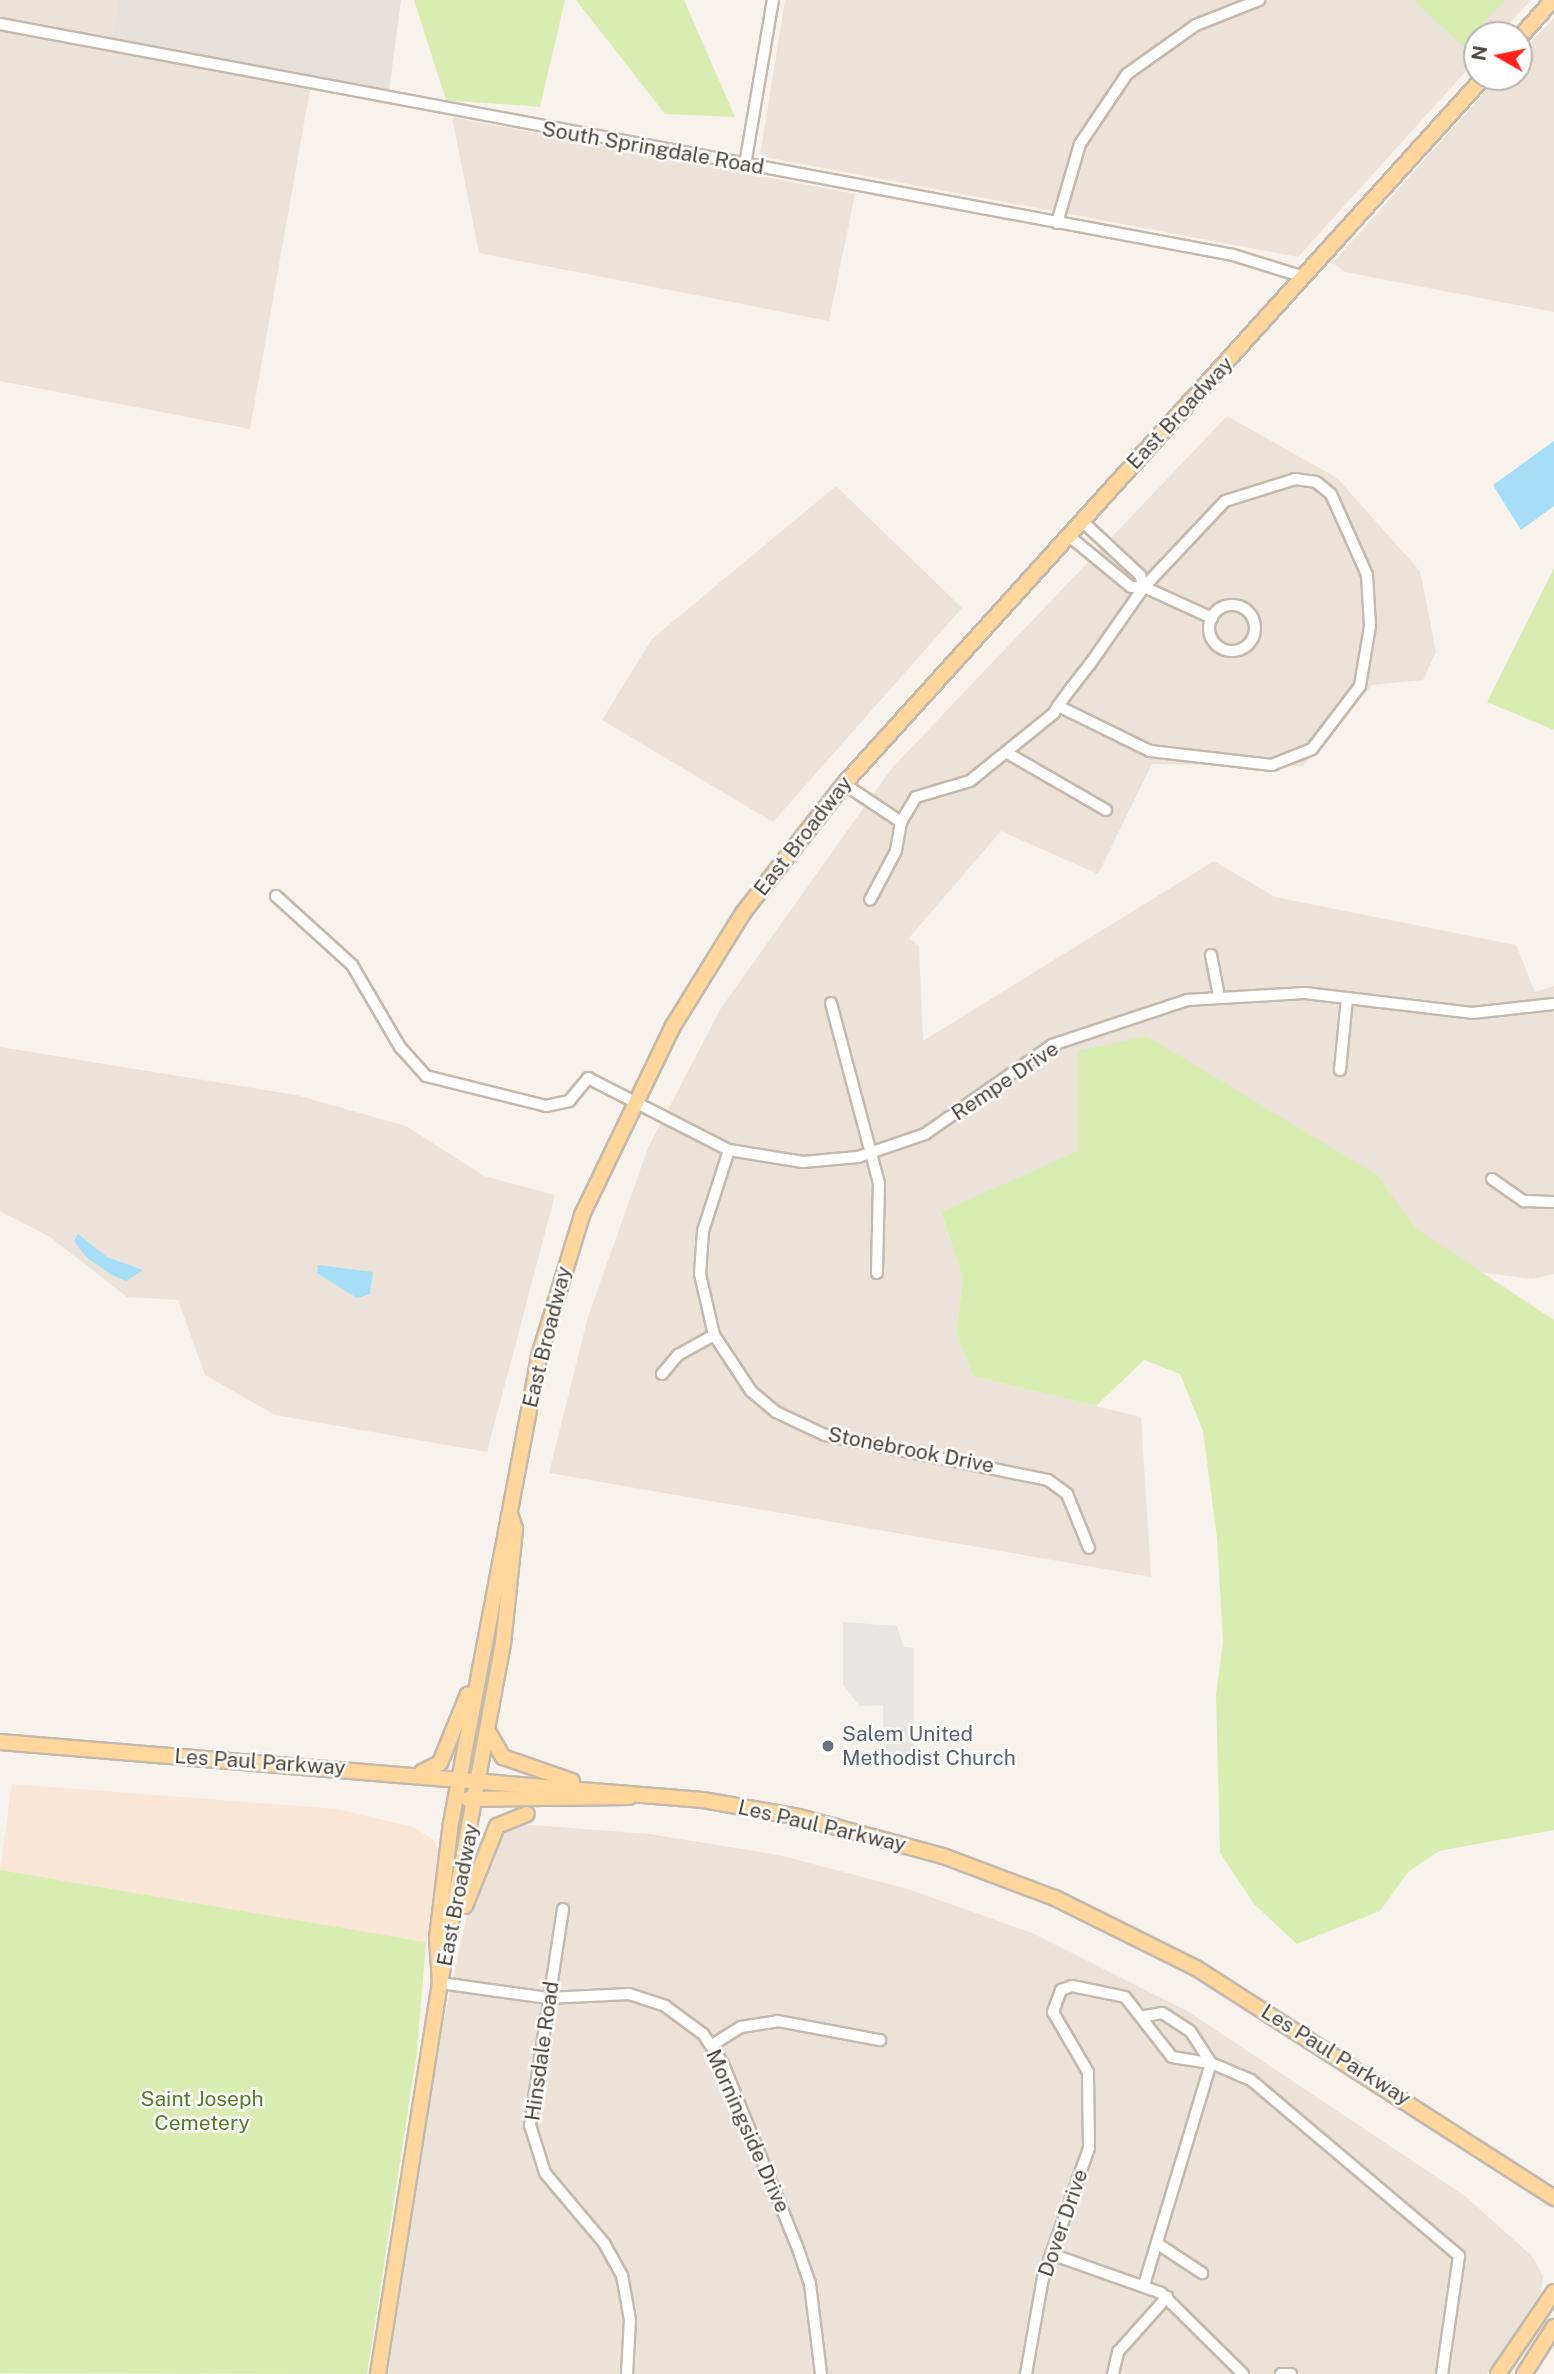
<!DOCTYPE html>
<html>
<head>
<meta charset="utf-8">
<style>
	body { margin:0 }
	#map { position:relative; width:1554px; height:2374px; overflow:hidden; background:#f7f2eb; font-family:"Public Sans",sans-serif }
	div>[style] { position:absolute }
	.residential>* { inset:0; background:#ebe3d9 }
	.commercial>* { inset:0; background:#f9e6d6 }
	.industrial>* { inset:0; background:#e7e1dc }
	.green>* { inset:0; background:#d9edb2 }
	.parking>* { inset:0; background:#e8e5e3 }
	.water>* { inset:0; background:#a5def6 }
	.roads { filter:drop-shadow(2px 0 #c3b9ad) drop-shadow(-2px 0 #c3b9ad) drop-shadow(0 2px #c3b9ad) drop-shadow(0 -2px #c3b9ad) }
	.minor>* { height:10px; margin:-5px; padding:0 5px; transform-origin:5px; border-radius:5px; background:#fff }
	.minor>.ring { margin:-5px; padding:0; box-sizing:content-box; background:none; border:10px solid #fff; border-radius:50% }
	.major>* { height:14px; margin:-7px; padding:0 7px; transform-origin:7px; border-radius:7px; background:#ffd79c }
	.dots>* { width:19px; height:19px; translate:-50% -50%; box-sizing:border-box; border:4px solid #fff; border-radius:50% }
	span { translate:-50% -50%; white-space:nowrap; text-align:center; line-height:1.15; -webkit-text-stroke:5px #fff; paint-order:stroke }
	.street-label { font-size:21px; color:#4c4238 }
	.worship-label { font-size:21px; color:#5b616d }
	.left { translate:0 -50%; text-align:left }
	.park-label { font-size:21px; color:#517e24 }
	.north { position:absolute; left:1463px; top:21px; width:70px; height:70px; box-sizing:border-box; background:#fff; border:2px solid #b7b3af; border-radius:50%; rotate:279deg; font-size:19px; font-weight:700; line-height:28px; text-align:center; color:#4c4238 }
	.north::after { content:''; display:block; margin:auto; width:24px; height:32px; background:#ff221a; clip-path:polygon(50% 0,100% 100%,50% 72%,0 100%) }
</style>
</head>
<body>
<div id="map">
	<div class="residential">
		<div style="clip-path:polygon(0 0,118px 0,110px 46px,311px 84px,250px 429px,0 381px)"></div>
		<div style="clip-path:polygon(785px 0,1531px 0,1499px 35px,1477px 35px,1477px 59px,1298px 257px,760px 156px)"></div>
		<div style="clip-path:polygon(1554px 18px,1554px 312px,1345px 272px,1333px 263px,1498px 77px,1519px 77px,1519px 55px)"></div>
		<div style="clip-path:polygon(452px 117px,855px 194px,829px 321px,479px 253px)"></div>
		<div style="clip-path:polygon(1227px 416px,1337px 478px,1420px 571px,1436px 652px,1423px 680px,1372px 685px,1303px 766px,1152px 764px,1098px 874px,1001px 831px,909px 938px,919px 946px,923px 1041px,1214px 861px,1275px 897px,1516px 945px,1535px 992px,1554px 986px,1554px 1274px,1532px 1279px,1471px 1271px,1415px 1228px,1379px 1176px,1078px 1051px,1079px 1151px,941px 1213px,963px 1279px,956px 1331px,973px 1376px,1141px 1417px,1151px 1577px,549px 1473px,588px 1317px,648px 1148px,721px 1008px,892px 768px)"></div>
		<div style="clip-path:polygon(836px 486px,962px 608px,773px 822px,602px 720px,652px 639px)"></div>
		<div style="clip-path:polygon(0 1047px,296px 1095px,406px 1126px,484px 1176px,555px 1195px,487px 1452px,275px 1415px,205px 1375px,178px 1300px,127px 1297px,50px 1237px,0 1211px)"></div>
		<div style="clip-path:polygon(518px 1824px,649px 1834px,779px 1855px,908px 1889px,1032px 1933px,1189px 2012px,1465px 2196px,1532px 2256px,1543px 2276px,1541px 2293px,1487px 2374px,388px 2374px,423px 2117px,468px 1910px,498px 1832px)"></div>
	</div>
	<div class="commercial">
		<div style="clip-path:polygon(12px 1784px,337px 1809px,413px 1827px,434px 1840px,440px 1857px,426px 1942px,0 1870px)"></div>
	</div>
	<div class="industrial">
		<div style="clip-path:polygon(118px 0,401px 0,388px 99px,110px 46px)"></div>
	</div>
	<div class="green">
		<div style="clip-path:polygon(414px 0,565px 0,540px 107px,446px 100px)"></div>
		<div style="clip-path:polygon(576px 0,684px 0,735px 117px,665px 114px)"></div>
		<div style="clip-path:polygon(1414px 0,1505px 0,1462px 46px)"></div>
		<div style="clip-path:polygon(1554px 568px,1554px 730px,1487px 702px)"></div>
		<div style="clip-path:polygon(1147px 1036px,1379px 1176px,1415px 1228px,1554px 1320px,1554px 1830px,1439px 1851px,1408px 1872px,1380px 1911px,1297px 1944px,1255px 1905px,1220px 1853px,1216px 1695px,1223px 1642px,1217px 1538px,1203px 1431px,1180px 1374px,1144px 1360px,1096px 1406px,973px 1376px,956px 1331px,963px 1279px,941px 1212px,1078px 1151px,1078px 1051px)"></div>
		<div style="clip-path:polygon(0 1870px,426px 1942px,417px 2052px,367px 2374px,0 2373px)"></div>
	</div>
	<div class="parking">
		<div style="clip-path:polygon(843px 1622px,897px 1626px,904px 1647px,914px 1648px,914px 1762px,894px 1762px,893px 1754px,884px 1753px,883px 1705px,860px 1706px,843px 1685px)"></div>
	</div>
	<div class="water">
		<div style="clip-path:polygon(1554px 441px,1554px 506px,1521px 530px,1493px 485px)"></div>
		<div style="clip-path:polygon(78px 1234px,107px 1257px,143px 1270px,126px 1281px,112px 1275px,86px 1257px,74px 1241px)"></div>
		<div style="clip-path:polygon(318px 1265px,373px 1272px,370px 1294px,357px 1298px,317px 1273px)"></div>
	</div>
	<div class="roads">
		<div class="minor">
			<div style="left:0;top:24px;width:1254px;rotate:10.61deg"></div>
			<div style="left:1233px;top:255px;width:74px;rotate:17.2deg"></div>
			<div style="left:745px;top:165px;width:167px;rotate:-80.4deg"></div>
			<div style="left:1057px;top:223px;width:82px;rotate:-73.8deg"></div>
			<div style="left:1080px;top:144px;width:84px;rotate:-56.1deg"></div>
			<div style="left:1127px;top:74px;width:85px;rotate:-35.4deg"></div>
			<div style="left:1196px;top:25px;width:68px;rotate:-21.6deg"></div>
			<div style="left:1082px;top:521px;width:79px;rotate:43deg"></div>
			<div style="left:1140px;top:575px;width:13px;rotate:72deg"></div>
			<div style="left:1069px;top:536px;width:80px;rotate:39.4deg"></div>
			<div style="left:1131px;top:587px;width:13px"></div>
			<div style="left:1144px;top:587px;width:75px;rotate:24.5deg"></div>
			<div class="ring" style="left:1209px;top:605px;width:36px;height:36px"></div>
			<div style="left:1009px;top:754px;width:112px;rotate:30deg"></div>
			<div style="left:844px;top:784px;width:69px;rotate:33.7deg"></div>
			<div style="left:901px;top:822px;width:29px;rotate:100deg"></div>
			<div style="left:896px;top:851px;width:55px;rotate:118deg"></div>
			<div style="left:901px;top:822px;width:29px;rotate:-59deg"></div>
			<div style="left:916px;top:797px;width:56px;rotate:-16.5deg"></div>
			<div style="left:970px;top:781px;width:108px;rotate:-39deg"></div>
			<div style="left:1054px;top:713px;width:8px;rotate:-60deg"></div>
			<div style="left:1058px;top:706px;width:24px;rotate:-54deg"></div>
			<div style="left:1072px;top:687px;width:29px;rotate:-52deg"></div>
			<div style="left:1090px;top:664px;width:94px;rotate:-55deg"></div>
			<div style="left:1144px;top:587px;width:118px;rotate:-46.7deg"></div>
			<div style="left:1225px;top:501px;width:73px;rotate:-17.4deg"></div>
			<div style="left:1295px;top:479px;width:21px;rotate:8deg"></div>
			<div style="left:1316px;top:482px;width:19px;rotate:39deg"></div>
			<div style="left:1331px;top:494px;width:89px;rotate:66deg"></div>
			<div style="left:1367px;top:575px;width:51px;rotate:86.6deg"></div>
			<div style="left:1370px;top:626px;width:61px;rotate:99.5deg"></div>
			<div style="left:1360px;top:686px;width:79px;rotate:127.3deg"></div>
			<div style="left:1312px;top:749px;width:43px;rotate:158.2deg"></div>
			<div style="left:1272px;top:765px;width:123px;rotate:-173.5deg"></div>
			<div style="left:1150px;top:751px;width:102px;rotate:-153.9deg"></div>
			<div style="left:276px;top:896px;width:103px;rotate:42.2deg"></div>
			<div style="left:352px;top:965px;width:95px;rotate:59.7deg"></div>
			<div style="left:400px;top:1047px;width:39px;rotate:48deg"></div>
			<div style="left:426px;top:1076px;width:124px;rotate:14deg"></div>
			<div style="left:546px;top:1106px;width:24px;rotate:-12deg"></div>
			<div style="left:569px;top:1101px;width:30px;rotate:-50deg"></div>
			<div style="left:588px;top:1078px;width:158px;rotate:27.1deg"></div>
			<div style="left:729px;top:1150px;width:75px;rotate:9.2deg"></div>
			<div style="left:803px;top:1162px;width:55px;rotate:-5.2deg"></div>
			<div style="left:858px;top:1157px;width:71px;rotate:-18.9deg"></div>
			<div style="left:925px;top:1134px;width:155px;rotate:-35deg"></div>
			<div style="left:1052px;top:1045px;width:142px;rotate:-18.4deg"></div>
			<div style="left:1187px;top:1000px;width:118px;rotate:-3.4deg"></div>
			<div style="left:1305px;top:993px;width:168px;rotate:6.8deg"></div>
			<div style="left:1472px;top:1013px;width:82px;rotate:-6.3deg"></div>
			<div style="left:1211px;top:955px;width:42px;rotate:79deg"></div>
			<div style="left:831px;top:1003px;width:186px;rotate:75.1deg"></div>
			<div style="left:879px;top:1183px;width:90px;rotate:91.3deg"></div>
			<div style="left:1340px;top:1070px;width:72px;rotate:-84.4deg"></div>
			<div style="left:729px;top:1150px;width:85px;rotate:107.8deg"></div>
			<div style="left:703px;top:1231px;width:43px;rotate:94deg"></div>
			<div style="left:700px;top:1274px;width:63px;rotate:77.1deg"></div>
			<div style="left:714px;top:1335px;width:67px;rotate:56.5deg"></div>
			<div style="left:751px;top:1391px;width:33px;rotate:40deg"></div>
			<div style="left:776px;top:1412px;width:54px;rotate:25.1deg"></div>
			<div style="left:825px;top:1435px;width:227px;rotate:11.4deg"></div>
			<div style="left:1048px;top:1480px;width:24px;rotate:36deg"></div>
			<div style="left:1067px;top:1494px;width:58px;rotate:67.8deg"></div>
			<div style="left:1492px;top:1179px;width:39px;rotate:35deg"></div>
			<div style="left:1524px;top:1201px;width:30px;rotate:2deg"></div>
			<div style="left:662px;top:1374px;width:25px;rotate:-50deg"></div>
			<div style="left:678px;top:1355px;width:41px;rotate:-29.1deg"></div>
			<div style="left:563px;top:1909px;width:219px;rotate:98.7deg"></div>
			<div style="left:530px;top:2125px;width:50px;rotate:72.6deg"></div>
			<div style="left:545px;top:2173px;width:92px;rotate:49.9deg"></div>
			<div style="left:604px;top:2243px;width:37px;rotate:61deg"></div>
			<div style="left:622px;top:2275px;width:46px;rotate:79.9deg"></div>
			<div style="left:630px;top:2320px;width:54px;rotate:93.2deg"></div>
			<div style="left:440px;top:1983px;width:109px;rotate:7.9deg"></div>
			<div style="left:548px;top:1998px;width:81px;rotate:-2.8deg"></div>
			<div style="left:629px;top:1994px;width:38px;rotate:18deg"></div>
			<div style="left:665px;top:2006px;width:47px;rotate:36.4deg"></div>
			<div style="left:703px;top:2034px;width:36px;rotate:56deg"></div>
			<div style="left:723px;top:2064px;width:196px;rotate:67.9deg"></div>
			<div style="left:797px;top:2246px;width:40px;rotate:71.1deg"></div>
			<div style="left:810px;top:2284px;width:91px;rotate:83deg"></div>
			<div style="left:712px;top:2045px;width:34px;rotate:-32deg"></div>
			<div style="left:741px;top:2027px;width:37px;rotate:-9deg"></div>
			<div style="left:778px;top:2021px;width:104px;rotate:10.6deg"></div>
			<div style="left:1158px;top:2244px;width:53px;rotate:33.4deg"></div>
			<div style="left:1051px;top:2254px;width:117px;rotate:19.5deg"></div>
			<div style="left:1161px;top:2293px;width:115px;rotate:44.6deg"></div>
			<div style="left:1144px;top:2285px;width:232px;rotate:-73.2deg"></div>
			<div style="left:1211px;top:2063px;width:38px;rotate:-123deg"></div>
			<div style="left:1190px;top:2031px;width:33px;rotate:-147deg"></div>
			<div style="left:1162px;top:2013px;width:17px;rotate:170deg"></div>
			<div style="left:1026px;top:2374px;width:97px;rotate:-80deg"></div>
			<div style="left:1043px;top:2278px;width:138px;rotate:-70.5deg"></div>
			<div style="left:1089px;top:2148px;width:76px;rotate:-90.8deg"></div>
			<div style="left:1088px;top:2072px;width:69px;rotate:-120.3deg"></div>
			<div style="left:1053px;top:2012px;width:23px;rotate:-70deg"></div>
			<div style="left:1061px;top:1990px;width:12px;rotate:-20deg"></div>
			<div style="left:1072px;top:1986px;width:54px;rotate:11.7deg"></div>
			<div style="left:1125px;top:1997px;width:76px;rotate:51.9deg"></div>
			<div style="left:1172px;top:2057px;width:39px;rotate:9deg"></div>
			<div style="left:1211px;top:2063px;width:43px;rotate:23deg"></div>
			<div style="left:1251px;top:2080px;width:272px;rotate:40.2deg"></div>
			<div style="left:1459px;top:2256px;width:119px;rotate:98.2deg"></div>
			<div style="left:1113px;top:2374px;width:23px;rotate:-77deg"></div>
			<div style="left:1118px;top:2352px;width:74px;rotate:-48.3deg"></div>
			<div style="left:1281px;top:2374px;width:10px"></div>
		</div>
		<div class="major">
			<div style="left:1519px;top:38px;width:51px;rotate:-48.2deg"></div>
			<div style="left:489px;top:1733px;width:28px;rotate:60deg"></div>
			<div style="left:503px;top:1757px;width:73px;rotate:19.2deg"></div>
			<div style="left:0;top:1742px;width:705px;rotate:4.72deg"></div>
			<div style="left:703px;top:1800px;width:97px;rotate:10deg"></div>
			<div style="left:799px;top:1817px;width:149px;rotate:15.2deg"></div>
			<div style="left:943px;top:1856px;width:120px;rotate:20.6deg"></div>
			<div style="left:1055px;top:1898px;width:157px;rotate:26.4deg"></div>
			<div style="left:1196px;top:1968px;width:426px;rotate:32.7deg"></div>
			<div style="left:422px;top:1772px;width:20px;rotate:-27deg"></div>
			<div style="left:440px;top:1763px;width:74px;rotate:-67.9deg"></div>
			<div style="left:468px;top:1799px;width:161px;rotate:-0.7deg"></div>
			<div style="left:465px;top:1906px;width:86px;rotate:-68.2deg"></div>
			<div style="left:497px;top:1826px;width:32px;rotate:-22deg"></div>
			<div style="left:440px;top:1983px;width:45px;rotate:-93.8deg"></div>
			<div style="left:437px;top:1938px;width:116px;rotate:-83.1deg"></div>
			<div style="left:451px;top:1823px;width:475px;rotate:-79.3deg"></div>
			<div style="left:539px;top:1356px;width:147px;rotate:-73deg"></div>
			<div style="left:582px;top:1215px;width:210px;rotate:-64.3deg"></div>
			<div style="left:673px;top:1026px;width:133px;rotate:-58.2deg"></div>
			<div style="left:743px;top:913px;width:164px;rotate:-51.9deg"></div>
			<div style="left:844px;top:784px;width:954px;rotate:-47.85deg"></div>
			<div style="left:378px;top:2374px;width:396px;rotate:-81deg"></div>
			<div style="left:440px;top:1983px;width:345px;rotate:-79.5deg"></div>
			<div style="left:503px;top:1644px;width:116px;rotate:-84deg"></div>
			<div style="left:515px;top:1529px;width:13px;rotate:-108deg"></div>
			<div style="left:1498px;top:2374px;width:99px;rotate:-55.7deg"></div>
			<div style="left:1524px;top:2374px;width:56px;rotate:-57.4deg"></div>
		</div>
	</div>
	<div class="dots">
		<div style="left:828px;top:1746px;background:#6b7280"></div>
	</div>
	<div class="street-label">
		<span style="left:653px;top:148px;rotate:10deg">South Springdale Road</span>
		<span style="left:1180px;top:413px;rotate:-47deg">East Broadway</span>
		<span style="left:803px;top:836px;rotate:-52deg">East Broadway</span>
		<span style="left:1005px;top:1081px;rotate:-34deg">Rempe Drive</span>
		<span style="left:547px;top:1337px;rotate:-76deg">East Broadway</span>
		<span style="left:911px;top:1450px;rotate:11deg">Stonebrook Drive</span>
		<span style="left:260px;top:1762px;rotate:4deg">Les Paul Parkway</span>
		<span style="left:822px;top:1826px;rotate:13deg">Les Paul Parkway</span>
		<span style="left:458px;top:1895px;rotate:-79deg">East Broadway</span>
		<span style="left:542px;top:2051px;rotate:-82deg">Hinsdale Road</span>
		<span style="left:1336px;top:2055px;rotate:32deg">Les Paul Parkway</span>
		<span style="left:748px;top:2131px;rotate:66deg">Morningside Drive</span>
		<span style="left:1063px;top:2223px;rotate:-71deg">Dover Drive</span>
	</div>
	<div class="worship-label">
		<span class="left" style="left:842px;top:1746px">Salem United<br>Methodist Church</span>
	</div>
	<div class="park-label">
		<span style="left:202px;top:2111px">Saint Joseph<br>Cemetery</span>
	</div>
	<div class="north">N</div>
</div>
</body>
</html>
